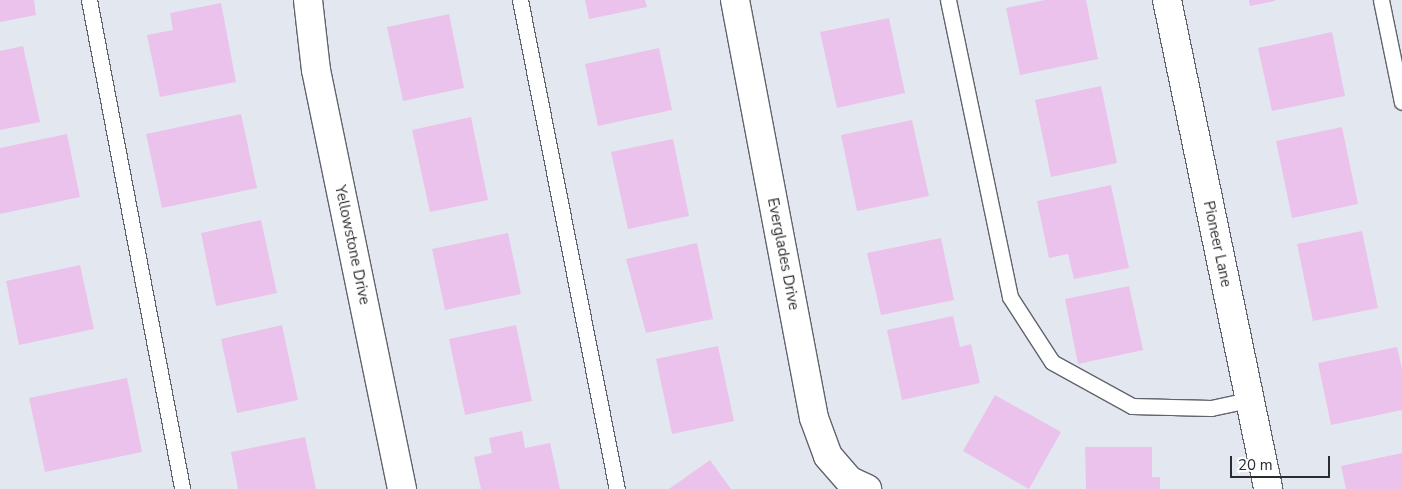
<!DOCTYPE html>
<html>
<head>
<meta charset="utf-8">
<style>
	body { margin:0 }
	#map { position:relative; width:1402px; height:489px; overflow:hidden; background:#e3e8f0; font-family:"Nunito Sans",sans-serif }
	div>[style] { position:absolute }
	.building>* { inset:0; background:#ebc2eb }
	.roads { filter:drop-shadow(1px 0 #60646c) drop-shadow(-1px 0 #60646c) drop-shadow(0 1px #60646c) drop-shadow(0 -1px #60646c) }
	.service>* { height:15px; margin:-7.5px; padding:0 7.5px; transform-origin:7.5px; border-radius:7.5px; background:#fff }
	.minor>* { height:28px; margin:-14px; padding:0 14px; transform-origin:14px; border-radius:14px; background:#fff }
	span { translate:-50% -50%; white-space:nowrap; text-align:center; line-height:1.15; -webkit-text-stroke:5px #fff; paint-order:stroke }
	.street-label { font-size:15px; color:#2b2c30 }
	.scale { position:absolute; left:1230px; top:456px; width:100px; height:22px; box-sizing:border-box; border:2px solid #2b2c30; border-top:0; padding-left:6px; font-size:15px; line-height:18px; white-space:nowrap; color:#2b2c30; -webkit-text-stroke:4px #fff; paint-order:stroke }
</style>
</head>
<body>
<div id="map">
	<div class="building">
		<div style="clip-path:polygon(0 0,34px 0,36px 15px,0 22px)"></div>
		<div style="clip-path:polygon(585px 0,645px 0,647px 7px,589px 19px)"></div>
		<div style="clip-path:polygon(1045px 0,1086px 0,1098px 59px,1020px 75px,1006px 8px)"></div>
		<div style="clip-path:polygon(1249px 0,1275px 0,1275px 1px,1250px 6px)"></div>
		<div style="clip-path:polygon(221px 3px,236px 82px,160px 97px,147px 35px,173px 30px,170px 13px)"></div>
		<div style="clip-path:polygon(449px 14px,464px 88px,403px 101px,387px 27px)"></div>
		<div style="clip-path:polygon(889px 18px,905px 93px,837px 108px,820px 32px)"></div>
		<div style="clip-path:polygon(1332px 32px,1345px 96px,1272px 111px,1258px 48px)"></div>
		<div style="clip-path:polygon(23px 46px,40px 122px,0 130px,0 51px)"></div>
		<div style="clip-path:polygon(659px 48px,672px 110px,598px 126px,585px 64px)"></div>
		<div style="clip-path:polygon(1101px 86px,1117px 163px,1051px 177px,1035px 100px)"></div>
		<div style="clip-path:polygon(241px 114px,257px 188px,162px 208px,146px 134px)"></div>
		<div style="clip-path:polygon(471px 117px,488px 200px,430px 212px,412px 130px)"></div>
		<div style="clip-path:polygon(912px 120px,929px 196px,857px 211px,841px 135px)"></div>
		<div style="clip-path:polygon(1342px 127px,1358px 204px,1292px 218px,1276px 141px)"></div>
		<div style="clip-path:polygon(67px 134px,80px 197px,0 214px,0 148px)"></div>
		<div style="clip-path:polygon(673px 139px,689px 216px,628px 229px,611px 152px)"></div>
		<div style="clip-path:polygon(1111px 185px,1129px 268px,1074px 279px,1068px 254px,1049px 258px,1037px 201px)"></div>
		<div style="clip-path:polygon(261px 220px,277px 293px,216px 306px,201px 233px)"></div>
		<div style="clip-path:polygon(1362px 231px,1378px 308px,1313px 321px,1297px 244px)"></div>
		<div style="clip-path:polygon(508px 233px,521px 294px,445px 310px,432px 249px)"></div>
		<div style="clip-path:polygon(941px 238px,954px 300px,881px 315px,867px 253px)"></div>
		<div style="clip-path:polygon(697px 243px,713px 319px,646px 333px,626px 259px)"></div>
		<div style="clip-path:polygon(80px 265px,94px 329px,19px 345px,6px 281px)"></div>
		<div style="clip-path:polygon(1129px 286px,1143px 350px,1078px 364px,1065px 299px)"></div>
		<div style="clip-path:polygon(953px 316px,960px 347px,971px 344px,980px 383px,902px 400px,887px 330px)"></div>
		<div style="clip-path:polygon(282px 325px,298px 400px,237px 413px,221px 339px)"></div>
		<div style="clip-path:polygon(516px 325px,532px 401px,465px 415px,449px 339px)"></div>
		<div style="clip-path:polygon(718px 346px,734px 421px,672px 434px,656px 359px)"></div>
		<div style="clip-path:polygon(1397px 347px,1402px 369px,1402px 410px,1331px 425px,1318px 363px)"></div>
		<div style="clip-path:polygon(127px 378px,142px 452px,45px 472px,29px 398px)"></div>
		<div style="clip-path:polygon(995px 395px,1061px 432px,1029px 489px,963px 451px)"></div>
		<div style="clip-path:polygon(522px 431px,525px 448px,550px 443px,560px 489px,481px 489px,474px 457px,492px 453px,489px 438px)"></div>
		<div style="clip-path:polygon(305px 437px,316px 489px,238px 489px,231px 452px)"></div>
		<div style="clip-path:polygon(1085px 447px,1152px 447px,1152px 477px,1160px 477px,1160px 489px,1086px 489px)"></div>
		<div style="clip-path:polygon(1402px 453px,1402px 489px,1346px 489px,1341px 466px)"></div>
		<div style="clip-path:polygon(710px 460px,731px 489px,669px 489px)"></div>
	</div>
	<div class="roads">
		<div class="service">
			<div style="left:89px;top:0;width:498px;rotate:79.2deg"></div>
			<div style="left:520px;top:0;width:499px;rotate:78.8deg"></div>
			<div style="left:948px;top:0;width:303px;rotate:78.2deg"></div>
			<div style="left:1010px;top:297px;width:77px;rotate:57.1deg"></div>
			<div style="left:1052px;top:362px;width:91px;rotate:28.8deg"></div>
			<div style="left:1132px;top:406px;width:79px;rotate:1.5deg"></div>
			<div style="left:1211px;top:408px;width:40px;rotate:-12deg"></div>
			<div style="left:1381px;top:0;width:104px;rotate:78.4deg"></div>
		</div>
		<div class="minor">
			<div style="left:308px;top:0;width:70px;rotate:83.5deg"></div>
			<div style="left:316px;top:70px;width:428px;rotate:78.4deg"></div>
			<div style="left:735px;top:0;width:425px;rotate:79.3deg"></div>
			<div style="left:814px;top:418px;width:40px;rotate:69.8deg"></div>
			<div style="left:828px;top:456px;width:33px;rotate:49deg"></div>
			<div style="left:850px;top:481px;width:19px;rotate:25deg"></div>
			<div style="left:1167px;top:0;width:499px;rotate:78.3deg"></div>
		</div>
	</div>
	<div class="street-label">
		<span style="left:1217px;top:244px;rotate:78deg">Pioneer Lane</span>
		<span style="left:352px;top:245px;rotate:78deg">Yellowstone Drive</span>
		<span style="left:783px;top:254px;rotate:79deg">Everglades Drive</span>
	</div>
	<div class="scale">20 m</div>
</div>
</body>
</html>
